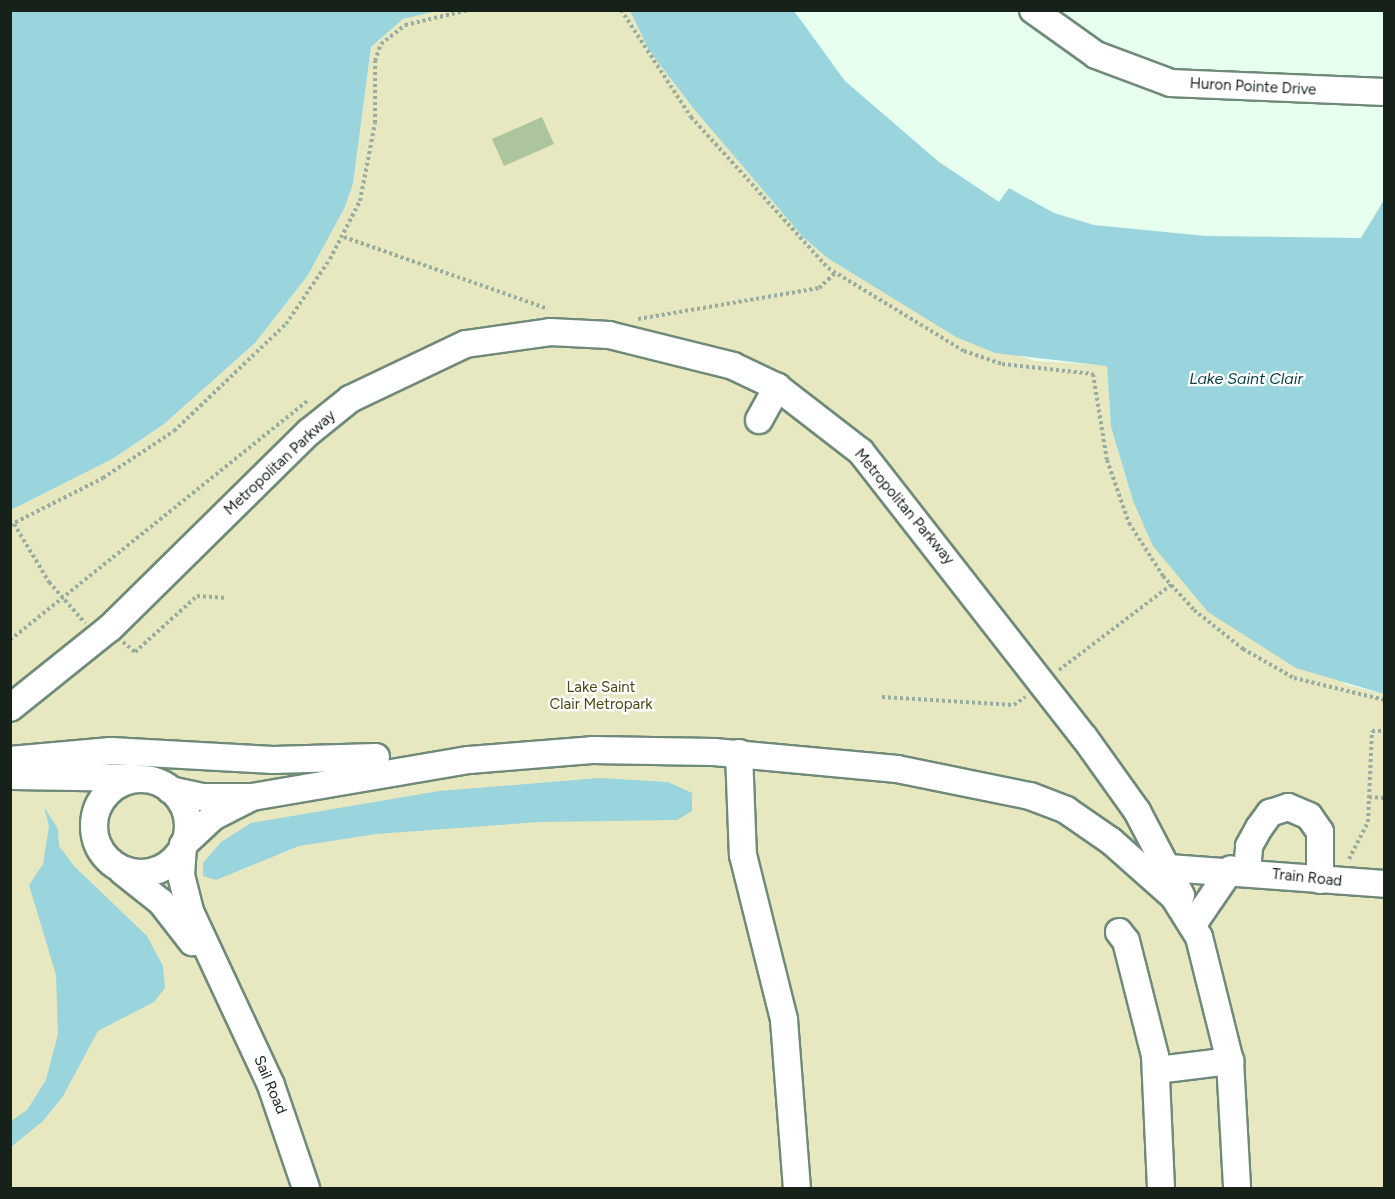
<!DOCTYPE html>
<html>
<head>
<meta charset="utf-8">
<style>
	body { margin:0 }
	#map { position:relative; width:1395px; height:1199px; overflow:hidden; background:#e7ffef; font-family:Figtree,sans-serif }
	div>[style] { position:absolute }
	.green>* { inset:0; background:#e7e8c0 }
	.water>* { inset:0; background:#9ad4dc }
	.building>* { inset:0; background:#adc59e }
	.path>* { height:4px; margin-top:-2px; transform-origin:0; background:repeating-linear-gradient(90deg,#99aca0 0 3px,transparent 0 6px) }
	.roads { filter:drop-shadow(2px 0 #6f8a79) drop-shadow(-2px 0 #6f8a79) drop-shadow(0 2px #6f8a79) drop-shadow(0 -2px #6f8a79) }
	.minor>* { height:26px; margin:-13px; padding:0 13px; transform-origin:13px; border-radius:13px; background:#fff }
	.minor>.ring { margin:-13px; padding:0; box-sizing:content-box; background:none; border:26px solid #fff; border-radius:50% }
	span { translate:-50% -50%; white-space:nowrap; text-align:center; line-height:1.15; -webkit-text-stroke:4.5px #fff; paint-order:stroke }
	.street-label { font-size:15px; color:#16211a }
	.park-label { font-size:15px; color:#494914 }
	.water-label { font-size:16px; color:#063d44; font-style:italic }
	.frame { position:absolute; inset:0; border:12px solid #16211a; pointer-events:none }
</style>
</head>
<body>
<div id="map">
	<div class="green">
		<div style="clip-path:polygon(436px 10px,630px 11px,649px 50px,693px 108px,803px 237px,829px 259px,956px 336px,1036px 361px,1107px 365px,1111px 427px,1133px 501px,1346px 685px,1384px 694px,1384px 1188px,11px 1188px,11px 510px,114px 458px,164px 424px,255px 343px,308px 275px,344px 209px,353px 184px,371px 47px,403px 19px)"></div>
	</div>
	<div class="water">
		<div style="clip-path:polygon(11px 10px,436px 11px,403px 19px,371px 47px,353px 184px,344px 209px,308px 275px,255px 343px,164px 424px,114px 458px,11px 510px)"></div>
		<div style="clip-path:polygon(630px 11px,794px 11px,845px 81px,939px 162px,999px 202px,1009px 188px,1054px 213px,1094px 225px,1206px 236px,1361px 238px,1384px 200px,1384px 694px,1296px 668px,1208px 612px,1153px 546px,1133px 501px,1111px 427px,1107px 366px,995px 353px,956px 337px,829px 259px,803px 237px,693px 108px,649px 50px)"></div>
		<div style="clip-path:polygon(599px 778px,668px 782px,692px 793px,692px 811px,677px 820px,540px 822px,376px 834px,299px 846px,216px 880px,203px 876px,203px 863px,221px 842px,251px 823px,439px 791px)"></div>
		<div style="clip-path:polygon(44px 807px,58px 829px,59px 846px,74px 866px,147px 936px,163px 966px,165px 988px,154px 1002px,98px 1031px,63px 1096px,43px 1121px,11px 1147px,11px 1121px,27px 1110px,46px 1080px,58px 1034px,56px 975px,29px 885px,43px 864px,49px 826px)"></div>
	</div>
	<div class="building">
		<div style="clip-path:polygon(542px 117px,554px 144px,504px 166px,492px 139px)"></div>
	</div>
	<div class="path">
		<div style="left:621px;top:10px;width:128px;rotate:56.8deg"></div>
		<div style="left:691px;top:117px;width:204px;rotate:47.8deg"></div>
		<div style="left:828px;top:268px;width:159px;rotate:31.4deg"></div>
		<div style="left:964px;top:351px;width:40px;rotate:18.9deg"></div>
		<div style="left:1002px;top:364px;width:92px;rotate:6.3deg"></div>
		<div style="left:1093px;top:374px;width:87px;rotate:80.8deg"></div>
		<div style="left:1107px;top:460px;width:67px;rotate:70.8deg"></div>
		<div style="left:1129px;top:523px;width:63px;rotate:57.3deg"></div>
		<div style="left:1163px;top:576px;width:46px;rotate:47.6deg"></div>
		<div style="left:1194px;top:610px;width:63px;rotate:38.5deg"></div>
		<div style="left:1243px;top:649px;width:59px;rotate:29.6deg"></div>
		<div style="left:1294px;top:678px;width:93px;rotate:13.7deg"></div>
		<div style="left:344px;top:237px;width:216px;rotate:19.4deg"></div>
		<div style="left:638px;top:319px;width:184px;rotate:-9.7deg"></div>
		<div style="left:819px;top:288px;width:22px;rotate:-43deg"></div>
		<div style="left:14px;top:524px;width:68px;rotate:58.9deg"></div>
		<div style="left:49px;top:582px;width:55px;rotate:48.7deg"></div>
		<div style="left:10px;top:525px;width:104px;rotate:-26.8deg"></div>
		<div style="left:103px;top:478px;width:85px;rotate:-33.5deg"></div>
		<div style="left:174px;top:431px;width:155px;rotate:-43.7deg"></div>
		<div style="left:286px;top:324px;width:78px;rotate:-55.9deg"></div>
		<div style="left:330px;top:259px;width:65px;rotate:-62.7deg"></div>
		<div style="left:360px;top:201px;width:79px;rotate:-79.1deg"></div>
		<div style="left:375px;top:123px;width:62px;rotate:-90deg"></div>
		<div style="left:375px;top:61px;width:18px;rotate:-71deg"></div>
		<div style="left:381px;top:44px;width:31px;rotate:-38deg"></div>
		<div style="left:405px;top:25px;width:65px;rotate:-13.4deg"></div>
		<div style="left:10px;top:640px;width:383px;rotate:-38.8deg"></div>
		<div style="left:123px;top:642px;width:16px;rotate:40deg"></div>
		<div style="left:135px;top:652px;width:84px;rotate:-42.1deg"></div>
		<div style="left:197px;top:596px;width:30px;rotate:4deg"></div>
		<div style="left:1059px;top:670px;width:141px;rotate:-37.2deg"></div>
		<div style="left:882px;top:697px;width:132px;rotate:3.5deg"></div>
		<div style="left:1014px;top:705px;width:14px;rotate:-36deg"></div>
		<div style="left:1369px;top:797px;width:15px;rotate:4deg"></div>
		<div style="left:1349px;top:859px;width:42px;rotate:-62.8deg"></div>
		<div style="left:1368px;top:822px;width:91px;rotate:-87.5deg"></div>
		<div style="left:1372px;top:731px;width:12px"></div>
	</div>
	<div class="roads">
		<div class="minor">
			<div style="left:1033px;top:10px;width:77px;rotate:35.5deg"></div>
			<div style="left:1096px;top:55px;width:80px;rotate:20.5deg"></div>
			<div style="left:1171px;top:83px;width:213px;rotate:2.4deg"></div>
			<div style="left:759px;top:420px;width:38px;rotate:-61deg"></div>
			<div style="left:10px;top:708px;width:128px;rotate:-38.7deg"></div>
			<div style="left:110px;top:628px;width:279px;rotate:-44.6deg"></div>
			<div style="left:309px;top:432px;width:53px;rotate:-38.8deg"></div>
			<div style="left:350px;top:399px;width:128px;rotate:-25.4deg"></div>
			<div style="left:466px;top:344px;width:85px;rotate:-8.1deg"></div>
			<div style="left:550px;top:332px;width:59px;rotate:2.9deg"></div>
			<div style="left:609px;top:335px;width:128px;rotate:14deg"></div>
			<div style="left:733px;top:366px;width:49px;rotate:25.5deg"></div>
			<div style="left:777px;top:387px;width:106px;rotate:37.7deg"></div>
			<div style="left:861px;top:452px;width:362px;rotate:52deg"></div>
			<div style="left:1084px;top:737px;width:91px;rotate:54.4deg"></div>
			<div style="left:1137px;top:811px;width:95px;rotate:62.4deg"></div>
			<div style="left:739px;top:753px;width:102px;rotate:87.8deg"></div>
			<div style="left:743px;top:855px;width:170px;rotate:76deg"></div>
			<div style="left:784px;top:1020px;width:169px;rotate:85.6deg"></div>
			<div style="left:10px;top:760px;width:101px;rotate:-5.1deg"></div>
			<div style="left:111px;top:751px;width:162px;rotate:3.2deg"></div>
			<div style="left:273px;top:760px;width:103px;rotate:-1.7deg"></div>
			<div style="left:14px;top:776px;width:122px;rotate:0.9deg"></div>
			<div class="ring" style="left:94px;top:779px;width:68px;height:68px"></div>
			<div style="left:170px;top:790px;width:33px;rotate:12deg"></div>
			<div style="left:202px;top:797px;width:47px"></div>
			<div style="left:1155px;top:867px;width:230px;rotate:4.2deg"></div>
			<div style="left:122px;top:871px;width:50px;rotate:38.5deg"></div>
			<div style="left:161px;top:902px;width:51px;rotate:52.2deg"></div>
			<div style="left:1247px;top:871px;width:25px;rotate:-85deg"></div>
			<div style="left:1249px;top:846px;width:21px;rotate:-61deg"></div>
			<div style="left:1259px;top:828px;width:19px;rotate:-54deg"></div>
			<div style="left:1270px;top:813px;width:19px;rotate:-18deg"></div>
			<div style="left:1288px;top:807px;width:23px;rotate:23deg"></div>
			<div style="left:1309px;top:816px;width:19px;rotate:55deg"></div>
			<div style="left:1320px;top:832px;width:48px;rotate:90deg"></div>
			<div style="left:1194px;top:923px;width:65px;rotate:-55.6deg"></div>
			<div style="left:1119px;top:932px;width:11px;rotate:52deg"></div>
			<div style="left:1126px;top:941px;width:119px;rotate:75.8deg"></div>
			<div style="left:1155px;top:1056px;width:132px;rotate:87.4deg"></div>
			<div style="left:1157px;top:1070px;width:74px;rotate:-7deg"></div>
			<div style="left:306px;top:1188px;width:109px;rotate:-108.8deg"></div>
			<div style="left:271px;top:1085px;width:192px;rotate:-115deg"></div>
			<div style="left:190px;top:911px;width:37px;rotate:-104deg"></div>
			<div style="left:181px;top:875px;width:30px;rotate:-86deg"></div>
			<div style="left:183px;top:845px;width:41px;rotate:-43deg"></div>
			<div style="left:213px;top:817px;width:44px;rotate:-27.1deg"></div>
			<div style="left:252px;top:797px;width:220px;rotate:-9.7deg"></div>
			<div style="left:469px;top:760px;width:123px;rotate:-4.6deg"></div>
			<div style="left:592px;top:750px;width:122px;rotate:0.9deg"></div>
			<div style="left:714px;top:752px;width:184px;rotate:5.3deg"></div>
			<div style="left:897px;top:769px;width:136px;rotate:11.5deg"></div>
			<div style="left:1030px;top:796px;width:39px;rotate:21deg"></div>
			<div style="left:1066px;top:810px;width:55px;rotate:34.6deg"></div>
			<div style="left:1111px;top:841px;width:84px;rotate:41.6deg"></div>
			<div style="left:1174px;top:897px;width:47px;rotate:58deg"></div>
			<div style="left:1199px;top:937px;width:128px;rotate:76deg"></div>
			<div style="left:1230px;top:1061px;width:127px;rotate:86.8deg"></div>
		</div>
	</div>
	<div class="street-label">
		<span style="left:1253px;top:87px;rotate:3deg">Huron Pointe Drive</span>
		<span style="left:280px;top:463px;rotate:-43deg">Metropolitan Parkway</span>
		<span style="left:904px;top:507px;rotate:50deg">Metropolitan Parkway</span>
		<span style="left:1307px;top:878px;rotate:6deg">Train Road</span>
		<span style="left:270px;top:1085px;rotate:67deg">Sail Road</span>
	</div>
	<div class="park-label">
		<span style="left:601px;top:696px">Lake Saint<br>Clair Metropark</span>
	</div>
	<div class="water-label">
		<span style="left:1246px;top:379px">Lake Saint Clair</span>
	</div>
	<div class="frame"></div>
</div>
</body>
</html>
